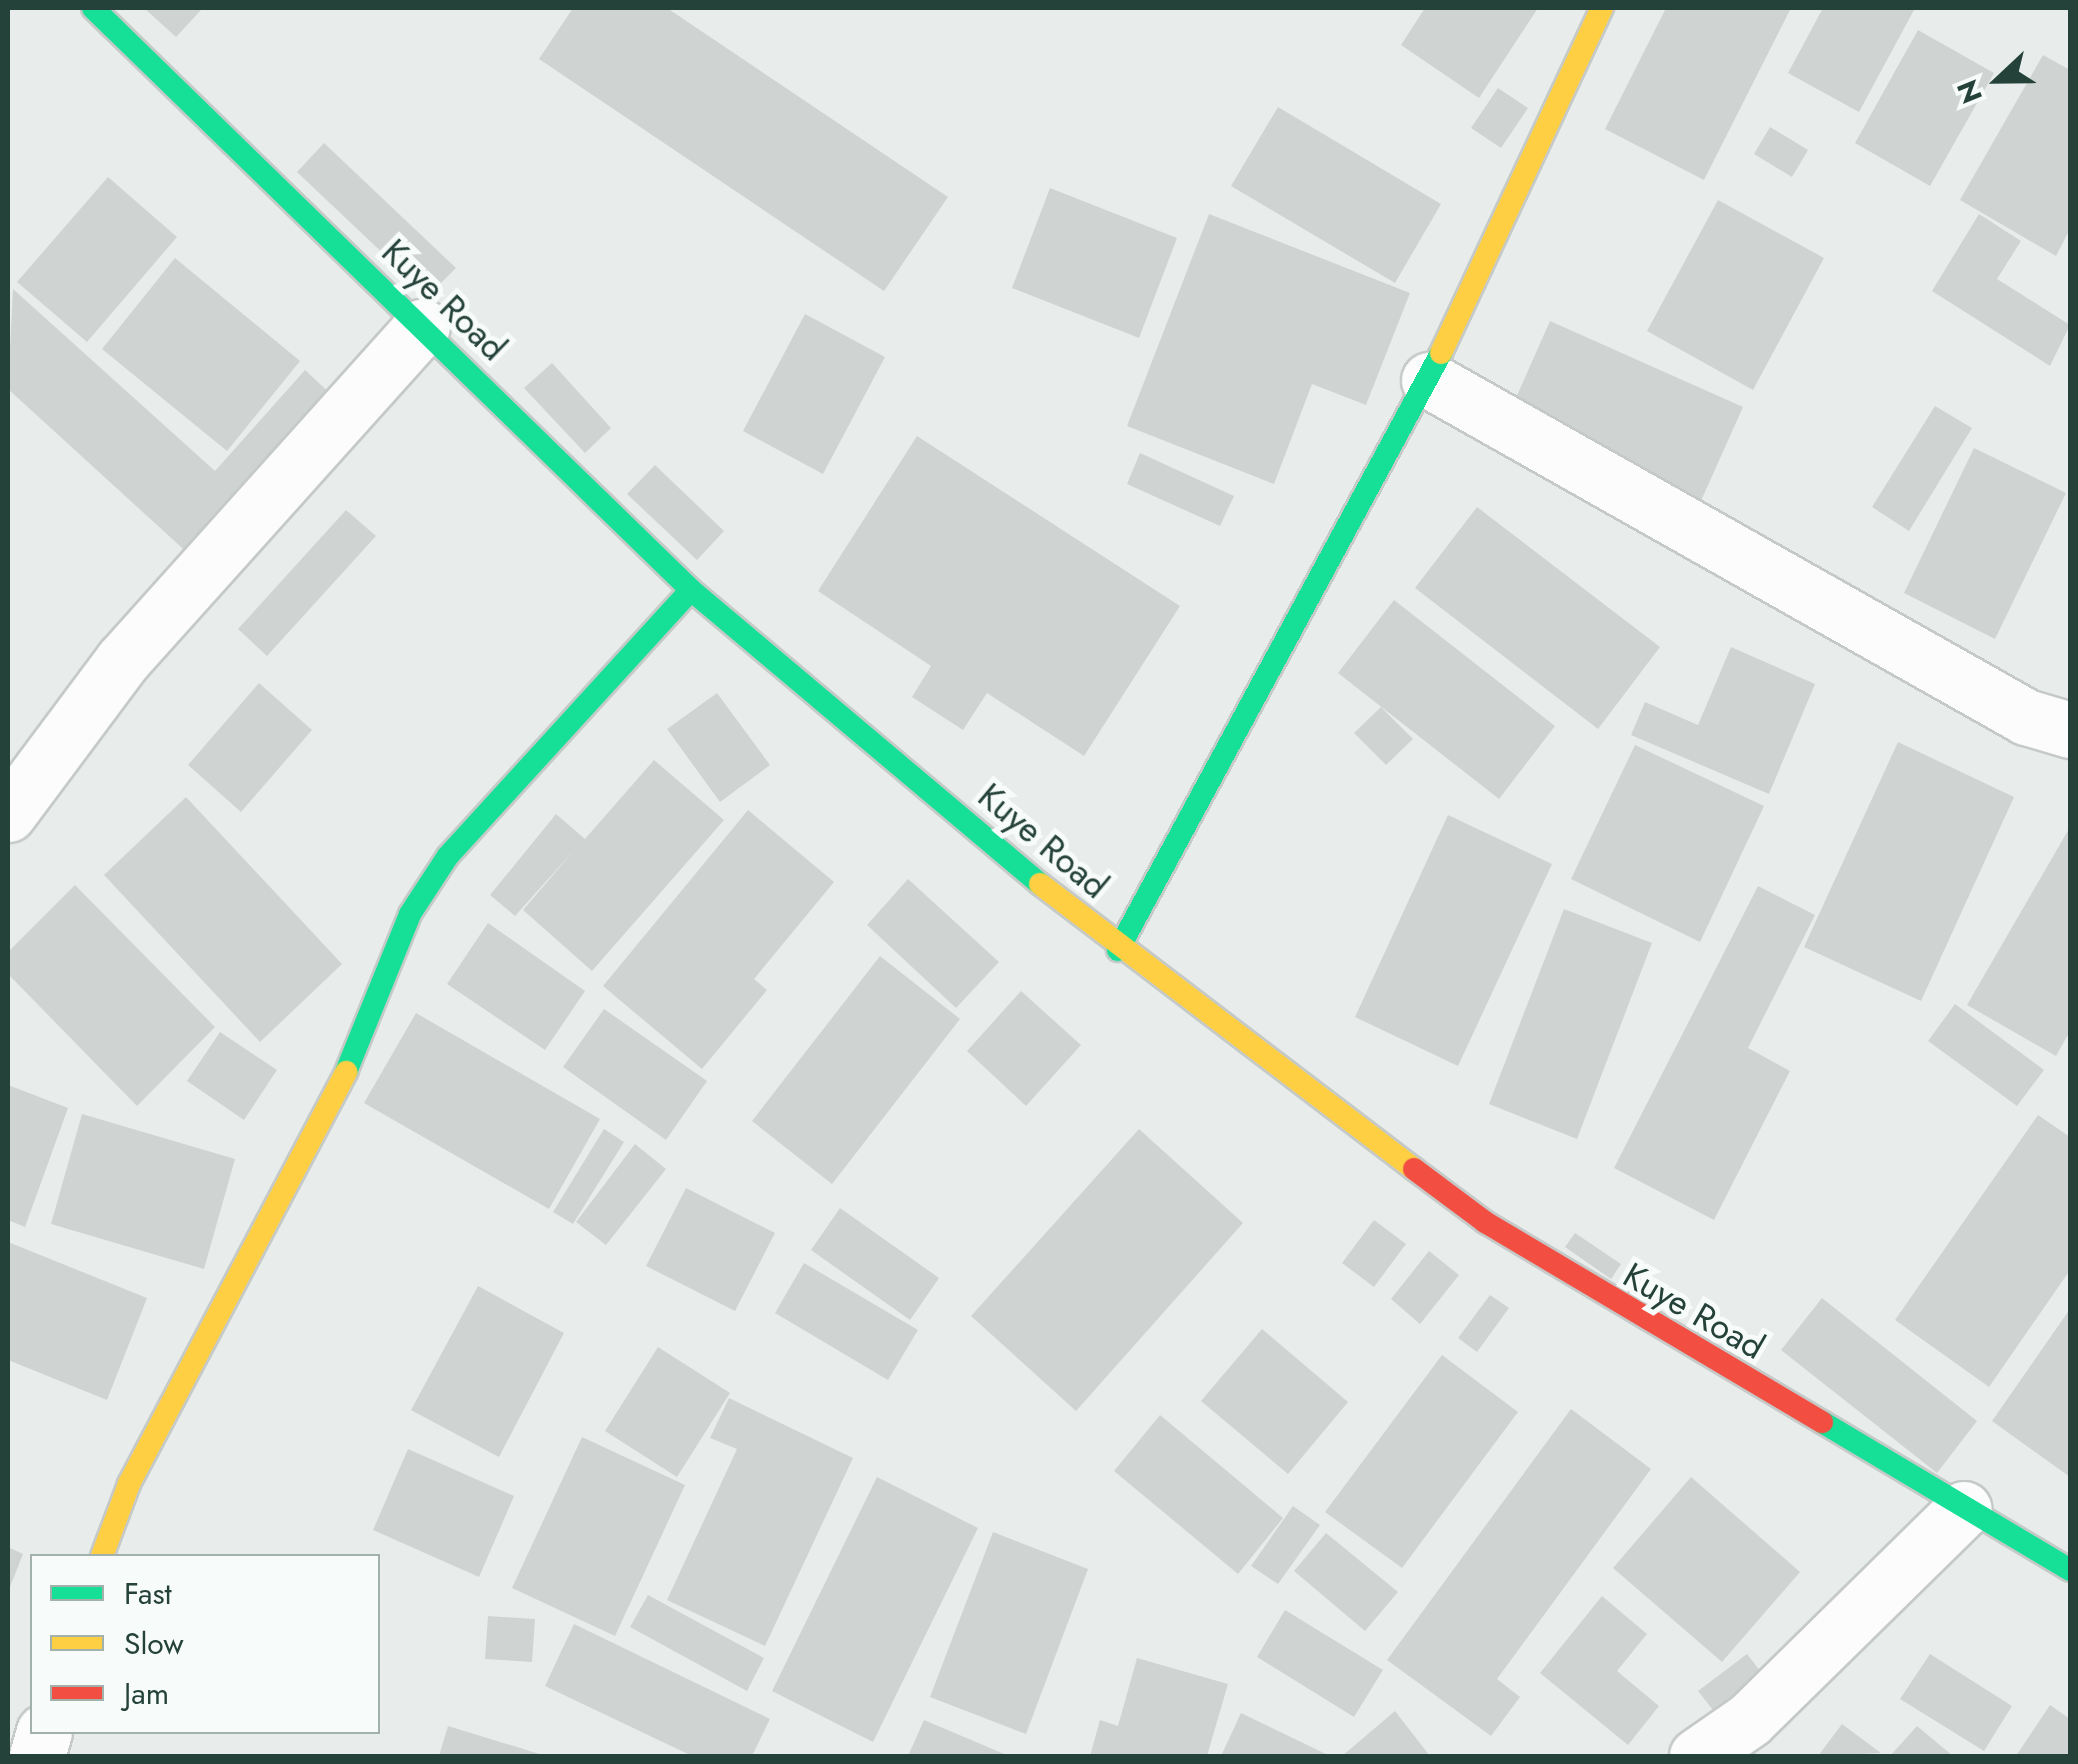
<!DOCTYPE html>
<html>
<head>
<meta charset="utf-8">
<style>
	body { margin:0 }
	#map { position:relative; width:2078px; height:1764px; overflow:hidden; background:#e8edeb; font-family:Jost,sans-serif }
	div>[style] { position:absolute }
	.building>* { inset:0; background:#cfd4d2 }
	.roads { filter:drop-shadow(2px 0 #c5cac8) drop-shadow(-2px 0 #c5cac8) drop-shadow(0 2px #c5cac8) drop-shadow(0 -2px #c5cac8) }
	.street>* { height:55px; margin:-27.5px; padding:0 27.5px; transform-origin:27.5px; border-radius:27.5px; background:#fcfcfc }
	.fast>* { height:22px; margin:-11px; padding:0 11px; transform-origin:11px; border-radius:11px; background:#16e098 }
	.slow>* { height:22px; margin:-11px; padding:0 11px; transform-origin:11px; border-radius:11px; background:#ffcf43 }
	.jam>* { height:22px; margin:-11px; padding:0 11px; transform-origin:11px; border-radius:11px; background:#f24e42 }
	span { translate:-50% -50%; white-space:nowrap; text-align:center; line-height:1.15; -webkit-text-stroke:10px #f7fbf9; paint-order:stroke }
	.street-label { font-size:35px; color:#24423a }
	.frame { position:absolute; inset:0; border:10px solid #24423a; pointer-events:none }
	.legend { position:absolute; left:30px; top:1554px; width:350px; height:180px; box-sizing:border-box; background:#f7fbf9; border:2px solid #a3b1ad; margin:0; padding:12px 18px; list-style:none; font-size:30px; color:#24423a }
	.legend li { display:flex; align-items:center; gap:20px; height:50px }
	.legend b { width:50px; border:2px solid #a3b1ad }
	.north { position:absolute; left:1948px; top:30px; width:100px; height:100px; -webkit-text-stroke:8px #f7fbf9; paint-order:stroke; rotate:248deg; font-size:28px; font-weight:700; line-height:40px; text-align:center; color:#24423a }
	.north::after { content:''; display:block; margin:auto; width:35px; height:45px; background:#24423a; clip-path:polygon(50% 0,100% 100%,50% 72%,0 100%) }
</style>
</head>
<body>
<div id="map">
	<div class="building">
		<div style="clip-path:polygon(144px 8px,199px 8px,201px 10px,176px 37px)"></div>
		<div style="clip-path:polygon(573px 8px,667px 8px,948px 197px,884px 291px,539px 59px)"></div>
		<div style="clip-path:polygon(1425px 8px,1538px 8px,1479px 98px,1401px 45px)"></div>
		<div style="clip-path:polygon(1666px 8px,1791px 8px,1704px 180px,1605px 129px)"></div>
		<div style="clip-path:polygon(1823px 8px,1915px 8px,1859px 112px,1788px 73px)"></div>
		<div style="clip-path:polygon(1918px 30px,1994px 73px,1930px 186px,1855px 143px)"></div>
		<div style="clip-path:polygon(2043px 55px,2070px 70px,2070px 229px,2056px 256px,1960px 200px)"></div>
		<div style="clip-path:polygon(1498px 88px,1528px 108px,1501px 148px,1471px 128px)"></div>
		<div style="clip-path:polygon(1278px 107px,1441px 204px,1395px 283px,1231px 186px)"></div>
		<div style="clip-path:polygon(1770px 127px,1808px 150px,1792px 177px,1754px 154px)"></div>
		<div style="clip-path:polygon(324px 143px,456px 268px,428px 296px,297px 172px)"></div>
		<div style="clip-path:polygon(108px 177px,177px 237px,87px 342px,17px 282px)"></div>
		<div style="clip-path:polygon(1050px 188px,1177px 238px,1139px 338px,1012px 288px)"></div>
		<div style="clip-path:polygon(1718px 200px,1824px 258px,1753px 390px,1647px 331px)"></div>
		<div style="clip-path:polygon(1209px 214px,1410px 293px,1366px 405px,1312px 384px,1274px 484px,1127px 426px)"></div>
		<div style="clip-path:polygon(1979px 214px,2021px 241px,1997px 279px,2070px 325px,2050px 366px,1932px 291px)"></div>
		<div style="clip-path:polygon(175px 258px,300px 361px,227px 451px,102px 349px)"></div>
		<div style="clip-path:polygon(13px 289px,215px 471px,305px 370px,335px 398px,192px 557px,8px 389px)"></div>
		<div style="clip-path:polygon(805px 314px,885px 357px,823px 474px,743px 431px)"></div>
		<div style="clip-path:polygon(1550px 321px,1743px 407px,1700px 503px,1508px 416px)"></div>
		<div style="clip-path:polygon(552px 363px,611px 428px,585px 453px,524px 388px)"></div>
		<div style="clip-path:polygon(1935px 406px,1972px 428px,1909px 531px,1872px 507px)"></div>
		<div style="clip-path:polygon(917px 436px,1180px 606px,1084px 756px,987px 693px,963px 730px,912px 697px,931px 666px,818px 591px)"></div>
		<div style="clip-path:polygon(1974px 448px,2066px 493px,1995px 639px,1904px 593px)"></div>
		<div style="clip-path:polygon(1140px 453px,1234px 496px,1220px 526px,1127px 484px)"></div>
		<div style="clip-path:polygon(655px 465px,724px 531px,697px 560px,627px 494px)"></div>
		<div style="clip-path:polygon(1477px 507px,1660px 647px,1598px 729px,1415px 588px)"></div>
		<div style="clip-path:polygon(346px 510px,376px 536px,267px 656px,238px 629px)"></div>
		<div style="clip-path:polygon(1394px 600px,1555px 726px,1499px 799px,1338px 673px)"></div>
		<div style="clip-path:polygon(1731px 647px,1815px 684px,1769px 794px,1631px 735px,1645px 702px,1698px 725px)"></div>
		<div style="clip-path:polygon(259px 683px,312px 730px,241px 812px,188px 765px)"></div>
		<div style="clip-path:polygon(717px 693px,770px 765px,720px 802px,667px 729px)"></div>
		<div style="clip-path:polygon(1381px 707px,1413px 739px,1386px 765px,1354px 733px)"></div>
		<div style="clip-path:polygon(1898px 742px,2014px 797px,1921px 1001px,1804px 947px)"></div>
		<div style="clip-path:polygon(1635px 745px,1764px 806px,1700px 942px,1571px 879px)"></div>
		<div style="clip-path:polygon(654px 760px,724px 820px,592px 971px,523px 910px,576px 848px,515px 916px,490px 895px,556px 814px,585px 839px)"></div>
		<div style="clip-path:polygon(186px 797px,342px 964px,260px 1042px,104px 875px)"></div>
		<div style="clip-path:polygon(748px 810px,834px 882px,754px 979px,767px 990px,702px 1069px,603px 986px)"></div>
		<div style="clip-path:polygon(1448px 815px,1552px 864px,1458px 1066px,1355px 1017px)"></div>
		<div style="clip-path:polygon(2070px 827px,2070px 1031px,2056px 1056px,1967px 1005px)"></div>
		<div style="clip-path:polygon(908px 879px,999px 962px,956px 1008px,867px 925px)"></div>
		<div style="clip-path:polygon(75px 885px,215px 1027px,137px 1106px,8px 974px,8px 952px)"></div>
		<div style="clip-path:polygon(1758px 886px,1815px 915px,1748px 1048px,1790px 1071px,1714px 1220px,1614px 1168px)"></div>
		<div style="clip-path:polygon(1564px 909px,1652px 943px,1577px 1139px,1489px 1104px)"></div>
		<div style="clip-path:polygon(488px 923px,585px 991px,545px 1050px,447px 984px)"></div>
		<div style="clip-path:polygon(880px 956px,960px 1019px,832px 1184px,752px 1121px)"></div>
		<div style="clip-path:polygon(1021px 991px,1081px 1045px,1026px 1106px,967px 1051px)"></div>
		<div style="clip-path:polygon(1955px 1004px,2044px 1070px,2017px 1106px,1928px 1041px)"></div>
		<div style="clip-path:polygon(604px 1009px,707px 1081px,666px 1140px,563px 1067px)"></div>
		<div style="clip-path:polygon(416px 1013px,600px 1119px,549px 1209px,364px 1103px)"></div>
		<div style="clip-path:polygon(220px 1032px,277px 1070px,244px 1120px,187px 1081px)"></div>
		<div style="clip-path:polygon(8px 1085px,68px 1108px,25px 1227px,8px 1220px)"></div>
		<div style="clip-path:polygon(82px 1114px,235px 1159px,204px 1269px,51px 1224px)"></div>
		<div style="clip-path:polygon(2038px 1115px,2070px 1137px,2070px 1270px,1989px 1387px,1895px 1320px)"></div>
		<div style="clip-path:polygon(604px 1129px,624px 1142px,573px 1224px,553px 1212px)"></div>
		<div style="clip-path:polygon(1139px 1129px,1243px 1223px,1076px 1411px,971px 1316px)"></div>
		<div style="clip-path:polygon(635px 1144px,666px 1169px,606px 1245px,576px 1222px)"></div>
		<div style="clip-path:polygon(686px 1188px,775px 1233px,735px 1311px,646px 1266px)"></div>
		<div style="clip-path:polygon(840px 1208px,939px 1278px,910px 1320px,811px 1250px)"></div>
		<div style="clip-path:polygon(1374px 1220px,1406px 1244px,1374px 1287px,1342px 1263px)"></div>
		<div style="clip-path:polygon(1575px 1233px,1621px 1264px,1611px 1279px,1565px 1247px)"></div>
		<div style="clip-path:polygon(8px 1242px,147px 1298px,107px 1400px,8px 1360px)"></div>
		<div style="clip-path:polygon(1429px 1251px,1459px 1275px,1420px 1324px,1391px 1299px)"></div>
		<div style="clip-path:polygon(804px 1263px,918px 1330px,888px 1380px,775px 1313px)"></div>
		<div style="clip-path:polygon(478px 1286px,564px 1333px,499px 1457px,411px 1410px)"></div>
		<div style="clip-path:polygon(1490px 1295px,1509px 1308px,1477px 1352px,1458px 1338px)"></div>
		<div style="clip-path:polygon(1822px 1298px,1977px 1421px,1937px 1473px,1781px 1350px)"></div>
		<div style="clip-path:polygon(2070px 1309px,2070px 1477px,1992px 1421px)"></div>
		<div style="clip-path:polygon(1262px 1329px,1348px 1402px,1288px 1474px,1201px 1401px)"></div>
		<div style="clip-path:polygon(658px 1347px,730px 1393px,677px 1477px,605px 1431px)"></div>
		<div style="clip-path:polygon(1442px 1355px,1518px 1412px,1402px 1568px,1325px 1512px)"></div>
		<div style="clip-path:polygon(729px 1398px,853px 1458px,765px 1646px,667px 1600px,737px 1449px,710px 1438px)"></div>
		<div style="clip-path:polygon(1571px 1409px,1651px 1469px,1497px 1679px,1520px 1697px,1491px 1736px,1387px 1660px)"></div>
		<div style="clip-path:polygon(1160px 1415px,1283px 1518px,1238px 1574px,1114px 1471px)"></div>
		<div style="clip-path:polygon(582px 1437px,685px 1485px,615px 1636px,512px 1588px)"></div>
		<div style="clip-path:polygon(408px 1449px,514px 1496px,479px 1577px,373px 1530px)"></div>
		<div style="clip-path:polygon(877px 1477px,978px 1528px,873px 1742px,772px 1691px)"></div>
		<div style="clip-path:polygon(1691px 1477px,1800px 1572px,1722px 1662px,1613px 1568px)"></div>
		<div style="clip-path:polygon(1293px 1506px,1320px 1525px,1278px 1584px,1251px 1566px)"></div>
		<div style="clip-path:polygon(993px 1532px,1088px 1569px,1026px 1734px,930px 1697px)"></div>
		<div style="clip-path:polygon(1326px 1533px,1398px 1592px,1365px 1631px,1294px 1571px)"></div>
		<div style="clip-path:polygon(8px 1547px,23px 1554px,8px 1592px)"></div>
		<div style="clip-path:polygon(648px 1595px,764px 1658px,747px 1691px,630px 1627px)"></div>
		<div style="clip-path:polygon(1602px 1596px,1647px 1634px,1617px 1671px,1659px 1706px,1628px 1745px,1540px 1673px)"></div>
		<div style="clip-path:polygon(1285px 1610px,1383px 1670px,1354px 1717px,1257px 1657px)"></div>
		<div style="clip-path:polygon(488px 1616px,535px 1619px,532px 1662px,485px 1659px)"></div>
		<div style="clip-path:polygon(574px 1624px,770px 1719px,752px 1756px,692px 1756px,545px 1686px)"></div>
		<div style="clip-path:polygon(1747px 1654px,1768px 1681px,1720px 1719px,1698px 1691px)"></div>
		<div style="clip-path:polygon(1930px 1654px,2012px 1706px,1984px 1751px,1900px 1699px)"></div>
		<div style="clip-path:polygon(1137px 1658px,1228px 1684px,1207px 1756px,1090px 1756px,1100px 1720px,1118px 1726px)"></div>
		<div style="clip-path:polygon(2050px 1705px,2070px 1719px,2070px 1756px,2016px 1756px)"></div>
		<div style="clip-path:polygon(1395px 1711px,1430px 1756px,1342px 1756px)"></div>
		<div style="clip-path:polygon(1241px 1713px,1330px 1756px,1221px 1756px)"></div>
		<div style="clip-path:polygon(924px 1720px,1009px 1756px,908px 1756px)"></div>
		<div style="clip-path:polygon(1842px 1724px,1881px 1753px,1818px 1756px)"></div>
		<div style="clip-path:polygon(448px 1726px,546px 1756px,439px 1756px)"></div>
		<div style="clip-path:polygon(1917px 1726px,1953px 1756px,1890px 1756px)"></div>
	</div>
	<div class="roads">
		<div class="street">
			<div style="left:1429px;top:380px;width:686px;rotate:29.44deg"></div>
			<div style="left:2026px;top:717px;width:46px;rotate:16.5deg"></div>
			<div style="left:8px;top:814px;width:191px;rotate:-53.3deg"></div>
			<div style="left:122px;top:661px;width:449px;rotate:-48.1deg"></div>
			<div style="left:37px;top:1756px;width:25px;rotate:-74deg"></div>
			<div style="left:1697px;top:1756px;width:63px;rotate:-34.7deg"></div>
			<div style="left:1749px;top:1720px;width:301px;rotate:-44.5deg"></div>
		</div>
		<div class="fast">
			<div style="left:93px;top:8px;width:834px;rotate:44.22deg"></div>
			<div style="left:691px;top:590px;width:456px;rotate:40.1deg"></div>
			<div style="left:1118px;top:950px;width:679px;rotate:-61.58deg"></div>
			<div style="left:346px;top:1072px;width:170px;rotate:-67.9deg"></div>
			<div style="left:410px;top:914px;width:69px;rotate:-56.8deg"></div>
			<div style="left:448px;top:856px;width:360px;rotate:-47.6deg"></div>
			<div style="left:1822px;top:1422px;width:289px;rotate:30.8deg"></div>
		</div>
		<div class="slow">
			<div style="left:1441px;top:353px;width:381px;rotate:-65deg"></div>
			<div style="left:1040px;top:884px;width:470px;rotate:37.3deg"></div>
			<div style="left:102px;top:1556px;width:77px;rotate:-69.4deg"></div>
			<div style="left:129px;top:1484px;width:466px;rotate:-62.2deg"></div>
		</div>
		<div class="jam">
			<div style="left:1414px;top:1169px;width:89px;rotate:36.7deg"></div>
			<div style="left:1485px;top:1222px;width:392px;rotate:30.7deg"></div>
		</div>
	</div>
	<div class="street-label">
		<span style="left:444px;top:300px;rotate:44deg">Kuye Road</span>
		<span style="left:1043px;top:841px;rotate:40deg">Kuye Road</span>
		<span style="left:1694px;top:1311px;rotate:30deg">Kuye Road</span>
	</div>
	<div class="frame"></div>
	<ul class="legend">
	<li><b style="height:12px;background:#16e098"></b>Fast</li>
	<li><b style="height:12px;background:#ffcf43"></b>Slow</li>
	<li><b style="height:12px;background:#f24e42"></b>Jam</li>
	</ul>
	<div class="north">N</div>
</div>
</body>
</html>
